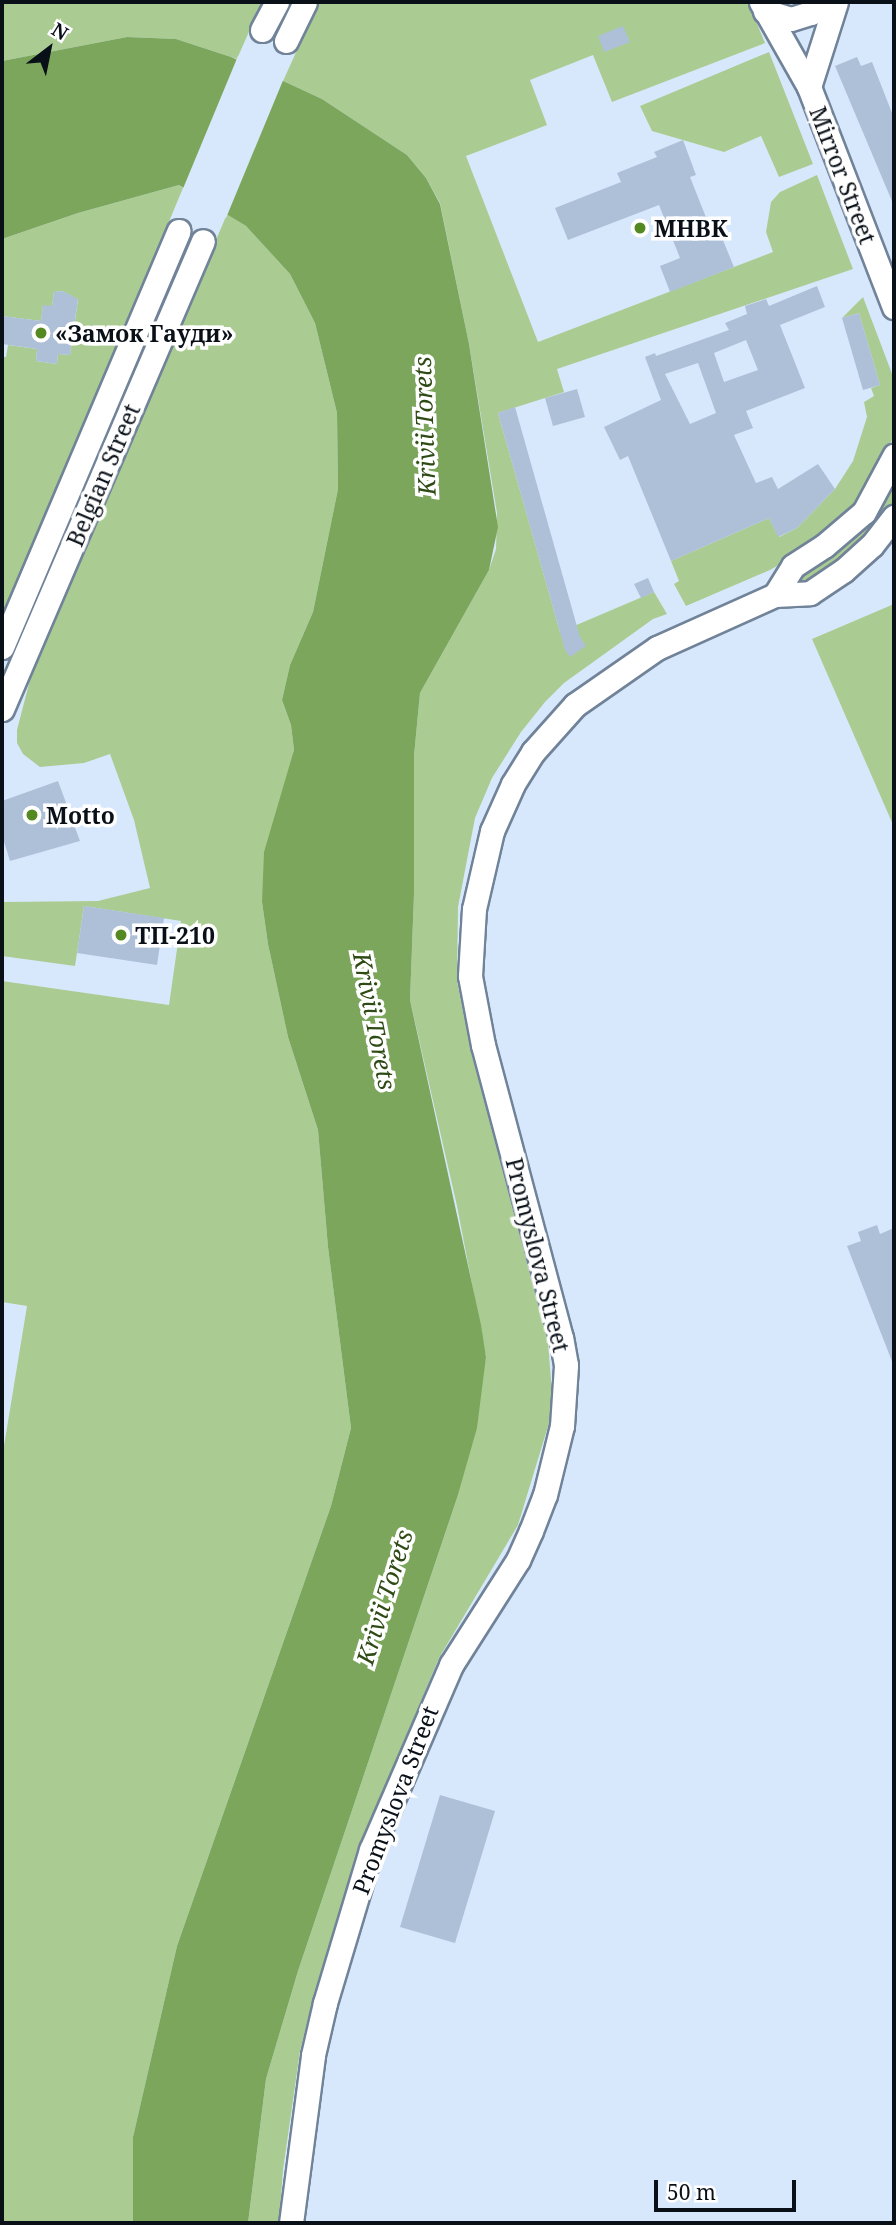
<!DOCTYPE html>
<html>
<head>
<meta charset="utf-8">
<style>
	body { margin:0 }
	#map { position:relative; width:896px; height:2225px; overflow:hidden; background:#d8e8fc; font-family:"Noto Serif",serif }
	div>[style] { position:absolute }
	.green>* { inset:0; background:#aacc92 }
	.water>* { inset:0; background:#7ca65c }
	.pier>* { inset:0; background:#d8e8fc }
	.building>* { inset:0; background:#adc0d8 }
	.roads { filter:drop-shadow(2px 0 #718399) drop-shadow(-2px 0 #718399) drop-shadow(0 2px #718399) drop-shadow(0 -2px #718399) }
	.street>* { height:23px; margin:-11.5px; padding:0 11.5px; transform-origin:11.5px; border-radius:11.5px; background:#fff }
	.dots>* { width:19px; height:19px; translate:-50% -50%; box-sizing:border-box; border:4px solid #fff; border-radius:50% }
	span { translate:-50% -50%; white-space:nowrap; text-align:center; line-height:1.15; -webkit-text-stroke:7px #fff; paint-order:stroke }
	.street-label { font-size:23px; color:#091018 }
	.poi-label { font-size:23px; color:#091018; font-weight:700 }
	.left { translate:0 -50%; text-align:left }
	.water-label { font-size:24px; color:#2e4a15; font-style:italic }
	.frame { position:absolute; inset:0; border:4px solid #091018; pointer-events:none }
	.north { position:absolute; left:14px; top:14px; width:70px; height:70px; -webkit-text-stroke:5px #fff; paint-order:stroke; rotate:32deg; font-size:19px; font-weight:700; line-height:28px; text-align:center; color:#091018 }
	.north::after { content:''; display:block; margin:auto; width:24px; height:32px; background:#091018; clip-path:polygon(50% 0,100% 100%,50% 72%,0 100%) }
	.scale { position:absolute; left:654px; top:2180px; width:142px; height:32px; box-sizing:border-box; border:4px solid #091018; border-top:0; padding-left:9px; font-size:21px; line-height:24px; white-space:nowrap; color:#091018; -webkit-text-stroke:5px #fff; paint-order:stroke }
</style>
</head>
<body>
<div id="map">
	<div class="green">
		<div style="clip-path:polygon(2px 2px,262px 2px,237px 59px,176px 39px,127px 37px,2px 61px)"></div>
		<div style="clip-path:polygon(319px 2px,748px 2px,765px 43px,612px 102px,593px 55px,530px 80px,547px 125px,466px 156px,538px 342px,773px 252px,766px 232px,771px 202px,780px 192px,817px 175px,853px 269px,557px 369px,564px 392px,498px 413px,560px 632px,654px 592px,667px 614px,653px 619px,564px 683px,545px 702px,521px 732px,492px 778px,475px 818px,458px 907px,457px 981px,471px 1052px,548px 1342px,552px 1393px,549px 1423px,518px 1525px,439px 1658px,360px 1847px,313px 1999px,300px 2051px,283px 2170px,279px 2223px,248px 2223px,266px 2079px,298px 1971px,457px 1498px,486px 1357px,457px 1206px,410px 1000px,414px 894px,414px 756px,420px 693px,489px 570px,496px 549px,497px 513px,469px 344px,440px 203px,426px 178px,407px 155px,322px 99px,283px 81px)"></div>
		<div style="clip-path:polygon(769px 52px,813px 164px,779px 177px,761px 136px,724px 152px,652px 131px,640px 106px)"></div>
		<div style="clip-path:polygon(179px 185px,183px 188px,2px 622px,2px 357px,6px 357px,8px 345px,37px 349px,36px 361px,57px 364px,58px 354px,70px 355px,78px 300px,63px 291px,54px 292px,52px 306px,43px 306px,41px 321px,2px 316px,2px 239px,78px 213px)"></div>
		<div style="clip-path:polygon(227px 214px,246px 226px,290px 274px,315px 323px,337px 413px,338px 489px,313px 612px,290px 665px,282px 700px,291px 725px,294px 750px,262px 902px,268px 944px,288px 1037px,318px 1130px,328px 1247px,351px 1428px,331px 1506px,177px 1946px,133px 2137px,133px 2223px,2px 2223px,2px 1458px,27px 1306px,2px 1302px,2px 981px,169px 1005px,181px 921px,84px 906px,75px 966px,2px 956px,2px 902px,98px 901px,150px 888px,134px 820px,110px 754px,84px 763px,40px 767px,23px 754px,17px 743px,17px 730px,31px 676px)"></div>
		<div style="clip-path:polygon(863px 297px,894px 379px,894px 435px,867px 497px,821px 541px,770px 570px,686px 606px,674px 584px,679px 581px,671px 561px,769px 518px,779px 537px,797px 528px,835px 489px,853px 461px,867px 417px,864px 402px,874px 396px,871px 388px,880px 385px,859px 313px,842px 318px)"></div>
		<div style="clip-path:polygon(894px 473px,894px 504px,868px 540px,806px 586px,796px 580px,796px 570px)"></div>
		<div style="clip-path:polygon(894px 604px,894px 827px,812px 639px)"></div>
	</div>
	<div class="water">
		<div style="clip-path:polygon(127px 37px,176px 39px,231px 57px,322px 99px,407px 155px,426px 178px,440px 204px,469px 344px,498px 527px,489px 570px,420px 693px,414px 756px,414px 894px,410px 1000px,481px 1325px,486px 1357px,477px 1428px,457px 1498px,298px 1971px,266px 2079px,248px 2223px,133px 2223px,133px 2137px,177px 1946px,331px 1506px,351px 1428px,328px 1247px,318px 1130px,288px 1037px,268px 944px,262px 902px,264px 852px,294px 750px,291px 725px,282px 700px,290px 665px,313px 612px,338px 489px,337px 413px,315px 323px,290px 274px,246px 226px,179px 185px,78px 213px,2px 239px,2px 61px)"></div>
	</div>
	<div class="pier">
		<div style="clip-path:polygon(238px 56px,284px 78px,226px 218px,182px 191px)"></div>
	</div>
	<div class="building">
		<div style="clip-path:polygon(623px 26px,630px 42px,604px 52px,598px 36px)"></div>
		<div style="clip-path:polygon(857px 57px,861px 66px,872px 62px,894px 118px,894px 206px,835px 66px)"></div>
		<div style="clip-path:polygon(683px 140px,696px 175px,690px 177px,713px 235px,720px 233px,734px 267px,670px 292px,660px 266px,680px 258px,659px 205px,568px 240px,555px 208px,621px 182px,617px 173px,657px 157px,654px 152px)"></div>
		<div style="clip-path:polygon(evenodd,817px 286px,825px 307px,780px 325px,805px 388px,746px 411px,753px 428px,734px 435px,756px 483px,772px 477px,778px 489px,818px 464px,835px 489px,797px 528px,778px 537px,769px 518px,671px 561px,628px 456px,620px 460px,604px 427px,661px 400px,645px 357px,655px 353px,656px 356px,729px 330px,725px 323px,747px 314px,745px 306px,766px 299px,769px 306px,817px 286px,746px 340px,758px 370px,724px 382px,714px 353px,746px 340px,817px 286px,698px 363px,716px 413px,690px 424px,665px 374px,698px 363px)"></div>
		<div style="clip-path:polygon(63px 291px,78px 299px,70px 355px,58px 354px,57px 364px,36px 361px,37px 349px,2px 344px,2px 316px,41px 321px,43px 305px,52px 306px,54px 292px)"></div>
		<div style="clip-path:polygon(859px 313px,880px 385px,863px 390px,842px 318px)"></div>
		<div style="clip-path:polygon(577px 389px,585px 417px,553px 426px,545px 398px)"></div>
		<div style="clip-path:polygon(515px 407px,580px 637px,586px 646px,570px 657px,565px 650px,498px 413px)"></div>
		<div style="clip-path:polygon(648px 578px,654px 592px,641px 598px,634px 584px)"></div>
		<div style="clip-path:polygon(58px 781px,80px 841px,10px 861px,2px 835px,2px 801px)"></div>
		<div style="clip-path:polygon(84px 906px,164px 918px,157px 965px,77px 953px)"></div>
		<div style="clip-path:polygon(877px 1225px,880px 1234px,894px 1228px,893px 1364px,847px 1246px,861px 1241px,858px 1232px)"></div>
		<div style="clip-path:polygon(440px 1795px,495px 1811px,455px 1943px,400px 1927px)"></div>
	</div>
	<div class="roads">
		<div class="street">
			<div style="left:761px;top:2px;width:98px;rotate:60.5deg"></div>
			<div style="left:809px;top:87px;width:236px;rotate:68.9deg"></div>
			<div style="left:765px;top:11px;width:27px;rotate:17deg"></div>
			<div style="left:791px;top:19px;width:21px;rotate:-17deg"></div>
			<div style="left:811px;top:13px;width:19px;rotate:-36deg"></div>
			<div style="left:262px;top:30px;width:32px;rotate:-62deg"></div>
			<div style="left:286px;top:41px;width:43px;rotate:-64deg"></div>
			<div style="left:809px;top:87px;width:89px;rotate:-72.4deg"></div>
			<div style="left:775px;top:595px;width:34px;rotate:-58deg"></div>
			<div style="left:793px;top:566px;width:37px;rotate:-33deg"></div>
			<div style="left:824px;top:546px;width:52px;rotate:-40.4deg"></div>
			<div style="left:864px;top:512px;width:64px;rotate:-61.8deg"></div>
			<div style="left:2px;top:647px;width:452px;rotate:-67deg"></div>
			<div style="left:2px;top:709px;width:509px;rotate:-66.76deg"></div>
			<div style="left:291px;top:2223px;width:169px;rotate:-82.5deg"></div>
			<div style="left:313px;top:2055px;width:53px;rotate:-77deg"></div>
			<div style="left:325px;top:2003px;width:160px;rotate:-73.3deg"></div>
			<div style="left:371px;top:1850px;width:202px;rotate:-66.6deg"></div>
			<div style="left:451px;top:1665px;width:125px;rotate:-57.5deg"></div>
			<div style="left:518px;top:1560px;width:32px;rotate:-66deg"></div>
			<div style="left:531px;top:1531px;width:39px;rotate:-69deg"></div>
			<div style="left:545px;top:1495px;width:71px;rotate:-76.2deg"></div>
			<div style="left:562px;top:1426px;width:61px;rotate:-86.2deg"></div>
			<div style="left:566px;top:1365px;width:27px;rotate:-100deg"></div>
			<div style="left:561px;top:1338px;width:303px;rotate:-104.9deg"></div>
			<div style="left:483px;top:1045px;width:70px;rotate:-100.7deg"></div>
			<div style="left:470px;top:976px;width:67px;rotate:-86.6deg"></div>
			<div style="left:474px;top:909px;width:80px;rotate:-77deg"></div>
			<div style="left:492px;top:831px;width:51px;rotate:-65.9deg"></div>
			<div style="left:513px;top:784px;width:38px;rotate:-58deg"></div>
			<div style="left:533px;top:752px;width:63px;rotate:-48.2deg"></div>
			<div style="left:575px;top:705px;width:100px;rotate:-34.8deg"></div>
			<div style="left:657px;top:648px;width:129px;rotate:-24.2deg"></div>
			<div style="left:775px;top:595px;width:35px;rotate:-3deg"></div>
			<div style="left:810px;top:593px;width:40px;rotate:-34deg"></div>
			<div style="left:843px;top:571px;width:39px;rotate:-42deg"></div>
			<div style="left:872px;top:545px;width:36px;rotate:-52deg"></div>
		</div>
	</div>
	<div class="dots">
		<div style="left:640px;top:228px;background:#548820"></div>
		<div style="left:41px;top:333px;background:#548820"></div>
		<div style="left:32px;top:815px;background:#548820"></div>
		<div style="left:121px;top:935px;background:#548820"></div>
	</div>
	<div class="street-label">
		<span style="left:843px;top:175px;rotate:69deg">Mirror Street</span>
		<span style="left:103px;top:475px;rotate:-67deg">Belgian Street</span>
		<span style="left:538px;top:1255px;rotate:76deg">Promyslova Street</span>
		<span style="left:395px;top:1800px;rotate:-69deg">Promyslova Street</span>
	</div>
	<div class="poi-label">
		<span class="left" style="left:654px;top:228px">МНВК</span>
		<span class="left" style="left:55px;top:333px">«Замок Гауди»</span>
		<span class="left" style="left:46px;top:815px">Motto</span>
		<span class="left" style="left:135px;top:935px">ТП-210</span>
	</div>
	<div class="water-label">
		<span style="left:424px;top:426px;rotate:-92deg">Krivii Torets</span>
		<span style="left:375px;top:1021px;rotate:79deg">Krivii Torets</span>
		<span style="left:384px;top:1597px;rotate:-73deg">Krivii Torets</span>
	</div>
	<div class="frame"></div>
	<div class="north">N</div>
	<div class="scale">50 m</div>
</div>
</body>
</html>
